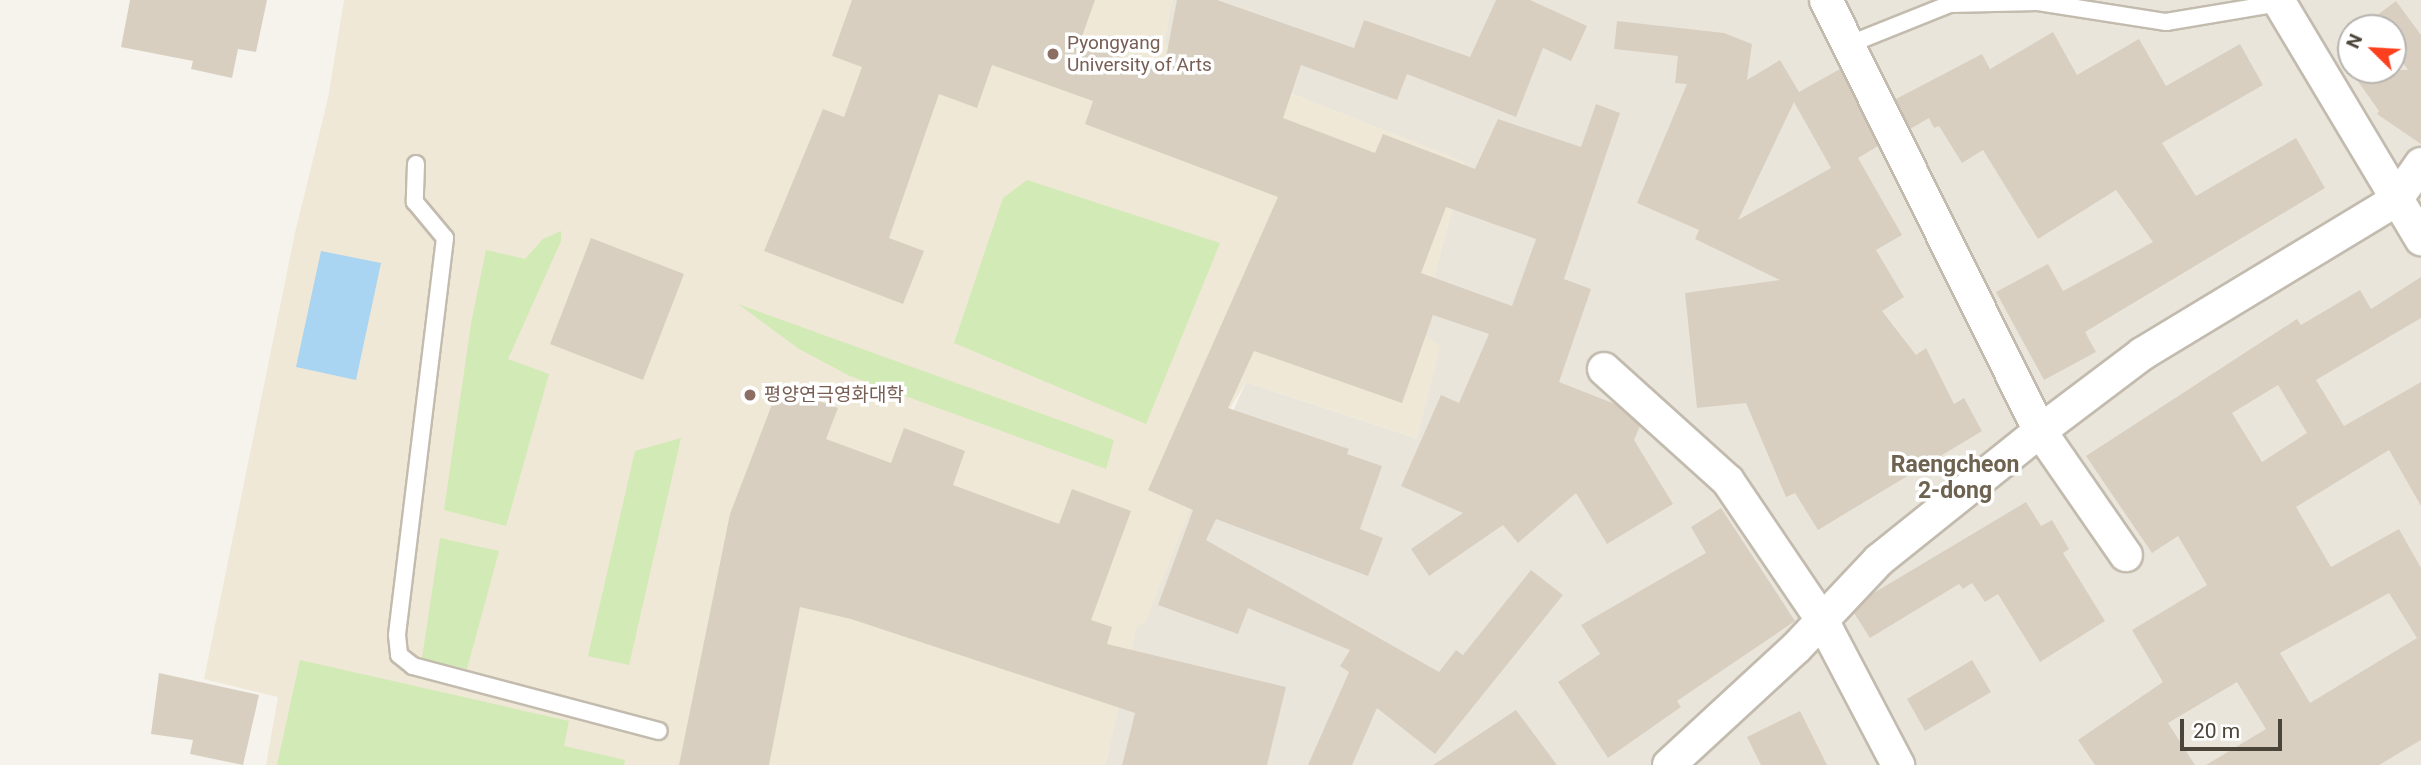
<!DOCTYPE html>
<html>
<head>
<meta charset="utf-8">
<style>
	body { margin:0 }
	#map { position:relative; width:2421px; height:765px; overflow:hidden; background:#f6f3ec; font-family:Roboto,"Noto Sans KR",sans-serif }
	div>[style] { position:absolute }
	.residential>* { inset:0; background:#eae5da }
	.education>* { inset:0; background:#efe8d6 }
	.green>* { inset:0; background:#d2eab5 }
	.water>* { inset:0; background:#a9d4f2 }
	.building>* { inset:0; background:#d8cfc1 }
	.roads { filter:drop-shadow(2px 0 #c2bbae) drop-shadow(-2px 0 #c2bbae) drop-shadow(0 2px #c2bbae) drop-shadow(0 -2px #c2bbae) }
	.service>* { height:16px; margin:-8px; padding:0 8px; transform-origin:8px; border-radius:8px; background:#fff }
	.minor>* { height:32px; margin:-16px; padding:0 16px; transform-origin:16px; border-radius:16px; background:#fff }
	.dots>* { width:19px; height:19px; translate:-50% -50%; box-sizing:border-box; border:4px solid #fff; border-radius:50% }
	span { translate:-50% -50%; white-space:nowrap; text-align:center; line-height:1.15; -webkit-text-stroke:7px #fff; paint-order:stroke }
	.education-label { font-size:19px; color:#785e54 }
	.left { translate:0 -50%; text-align:left }
	.quarter-label { font-size:23px; color:#6e6250; font-weight:700 }
	.north { position:absolute; left:2337px; top:14px; width:70px; height:70px; box-sizing:border-box; background:#fff; border:2px solid #b7b4b0; border-radius:50%; rotate:294deg; font-size:19px; font-weight:700; line-height:28px; text-align:center; color:#4b4439 }
	.north::after { content:''; display:block; margin:auto; width:24px; height:32px; background:#fc3f1d; clip-path:polygon(50% 0,100% 100%,50% 72%,0 100%) }
	.scale { position:absolute; left:2180px; top:719px; width:102px; height:32px; box-sizing:border-box; border:4px solid #4b4439; border-top:0; padding-left:9px; font-size:21px; line-height:24px; white-space:nowrap; color:#4b4439; -webkit-text-stroke:5px #fff; paint-order:stroke }
</style>
</head>
<body>
<div id="map">
	<div class="residential">
		<div style="clip-path:polygon(evenodd,1172px 0,2421px 0,2421px 765px,1105px 765px,1136px 628px,1246px 382px,1416px 438px,1420px 332px,1464px 162px,1164px 43px,1172px 0,2351px 28px,2393px 28px,2393px 70px,2351px 70px,2351px 28px)"></div>
	</div>
	<div class="education">
		<div style="clip-path:polygon(344px 0,1172px 0,1164px 43px,1464px 162px,1420px 332px,1440px 346px,1417px 438px,1246px 382px,1231px 407px,1146px 621px,1136px 628px,1105px 765px,266px 765px,278px 697px,204px 679px,295px 233px,328px 98px)"></div>
	</div>
	<div class="green">
		<div style="clip-path:polygon(1027px 180px,1220px 243px,1146px 424px,954px 343px,1003px 198px)"></div>
		<div style="clip-path:polygon(561px 231px,561px 241px,508px 359px,549px 374px,506px 526px,444px 510px,471px 324px,486px 250px,525px 259px,543px 239px)"></div>
		<div style="clip-path:polygon(738px 304px,1114px 440px,1106px 469px,850px 376px,799px 349px)"></div>
		<div style="clip-path:polygon(681px 438px,629px 665px,588px 656px,635px 451px)"></div>
		<div style="clip-path:polygon(440px 538px,499px 551px,467px 669px,422px 658px)"></div>
		<div style="clip-path:polygon(300px 660px,569px 721px,564px 746px,625px 760px,624px 765px,277px 765px)"></div>
	</div>
	<div class="water">
		<div style="clip-path:polygon(321px 251px,381px 263px,356px 380px,296px 367px)"></div>
	</div>
	<div class="building">
		<div style="clip-path:polygon(130px 0,267px 0,256px 52px,238px 49px,232px 78px,191px 69px,193px 61px,121px 47px)"></div>
		<div style="clip-path:polygon(evenodd,852px 0,1095px 0,1080px 42px,1163px 73px,1177px 0,1217px 0,1354px 48px,1364px 20px,1470px 57px,1496px 0,1530px 0,1587px 26px,1571px 61px,1543px 48px,1516px 117px,1407px 74px,1397px 100px,1301px 65px,1283px 118px,1375px 153px,1383px 134px,1475px 169px,1498px 119px,1581px 147px,1596px 104px,1620px 113px,1564px 279px,1591px 289px,1559px 382px,1615px 404px,1640px 426px,1634px 440px,1673px 504px,1607px 544px,1576px 493px,1518px 543px,1503px 525px,1429px 576px,1411px 549px,1463px 513px,1401px 486px,1441px 395px,1459px 403px,1489px 334px,1433px 315px,1402px 403px,1254px 351px,1228px 408px,1349px 449px,1347px 454px,1382px 466px,1360px 529px,1383px 538px,1368px 576px,1216px 519px,1206px 540px,1439px 672px,1456px 650px,1463px 655px,1531px 570px,1563px 595px,1435px 754px,1377px 708px,1352px 765px,1308px 765px,1349px 672px,1340px 666px,1350px 650px,1248px 608px,1238px 634px,1158px 605px,1193px 510px,1148px 490px,1278px 197px,1085px 124px,1093px 101px,992px 65px,977px 108px,939px 94px,889px 238px,924px 251px,903px 304px,764px 251px,823px 109px,844px 117px,862px 67px,832px 56px,852px 0,1446px 207px,1536px 239px,1512px 306px,1421px 273px,1446px 207px)"></div>
		<div style="clip-path:polygon(2396px 1px,2421px 35px,2421px 144px,2377px 114px,2379px 111px,2350px 70px,2408px 70px,2393px 49px,2393px 28px,2378px 28px,2372px 19px)"></div>
		<div style="clip-path:polygon(evenodd,1617px 21px,1724px 33px,1752px 44px,1747px 80px,1780px 60px,1799px 92px,1840px 69px,1878px 146px,1858px 158px,1902px 235px,1876px 250px,1904px 297px,1882px 311px,1916px 355px,1926px 348px,1954px 404px,1964px 398px,1982px 431px,1818px 530px,1795px 493px,1786px 497px,1746px 403px,1697px 408px,1685px 293px,1780px 280px,1695px 239px,1699px 230px,1637px 203px,1687px 84px,1675px 83px,1678px 56px,1614px 49px,1617px 21px,1794px 102px,1831px 168px,1738px 220px,1794px 102px)"></div>
		<div style="clip-path:polygon(2053px 32px,2077px 75px,2139px 39px,2166px 86px,2240px 44px,2263px 85px,2162px 143px,2196px 196px,2296px 138px,2325px 188px,2085px 332px,2096px 352px,2044px 380px,1996px 292px,2048px 264px,2063px 291px,2153px 242px,2116px 190px,2038px 239px,1983px 150px,1962px 163px,1939px 126px,1934px 128px,1929px 118px,1910px 129px,1896px 99px,1982px 54px,1990px 69px)"></div>
		<div style="clip-path:polygon(591px 238px,684px 274px,643px 380px,550px 344px)"></div>
		<div style="clip-path:polygon(evenodd,2421px 277px,2421px 318px,2316px 380px,2344px 426px,2421px 382px,2421px 506px,2389px 450px,2296px 507px,2331px 567px,2399px 529px,2421px 568px,2421px 740px,2379px 765px,2206px 765px,2266px 729px,2237px 682px,2168px 723px,2195px 765px,2095px 765px,2078px 740px,2163px 682px,2132px 630px,2207px 585px,2178px 536px,2152px 553px,2086px 456px,2297px 319px,2301px 325px,2360px 290px,2371px 309px,2421px 277px,2278px 385px,2307px 433px,2262px 462px,2232px 413px,2278px 385px,2421px 277px,2389px 593px,2417px 638px,2310px 703px,2280px 653px,2389px 593px)"></div>
		<div style="clip-path:polygon(779px 386px,838px 408px,826px 439px,891px 463px,904px 428px,965px 451px,953px 485px,1059px 524px,1072px 489px,1131px 511px,1091px 620px,1112px 627px,1107px 644px,1286px 687px,1267px 765px,1122px 765px,1135px 713px,851px 619px,800px 607px,769px 765px,679px 765px,730px 514px)"></div>
		<div style="clip-path:polygon(2026px 502px,2041px 526px,2052px 520px,2069px 549px,2063px 553px,2105px 621px,2040px 662px,1998px 594px,1985px 602px,1972px 583px,1963px 589px,1959px 584px,1870px 638px,1854px 613px,1872px 594px)"></div>
		<div style="clip-path:polygon(1721px 508px,1795px 621px,1677px 701px,1681px 707px,1608px 758px,1558px 682px,1600px 654px,1581px 625px,1706px 553px,1691px 527px)"></div>
		<div style="clip-path:polygon(1972px 660px,1991px 692px,1925px 731px,1907px 699px)"></div>
		<div style="clip-path:polygon(159px 673px,259px 695px,243px 765px,190px 754px,193px 740px,151px 734px)"></div>
		<div style="clip-path:polygon(1516px 710px,1557px 765px,1433px 765px)"></div>
		<div style="clip-path:polygon(1800px 711px,1827px 765px,1761px 765px,1747px 737px)"></div>
	</div>
	<div class="roads">
		<div class="service">
			<div style="left:1850px;top:44px;width:108px;rotate:-21.8deg"></div>
			<div style="left:1950px;top:4px;width:88px;rotate:-1.3deg"></div>
			<div style="left:2038px;top:2px;width:130px;rotate:8.9deg"></div>
			<div style="left:2166px;top:22px;width:116px;rotate:-9.5deg"></div>
			<div style="left:416px;top:164px;width:38px;rotate:92deg"></div>
			<div style="left:415px;top:202px;width:47px;rotate:50.2deg"></div>
			<div style="left:445px;top:238px;width:400px;rotate:96.9deg"></div>
			<div style="left:397px;top:635px;width:20px;rotate:84deg"></div>
			<div style="left:399px;top:655px;width:18px;rotate:38deg"></div>
			<div style="left:413px;top:666px;width:254px;rotate:14.8deg"></div>
		</div>
		<div class="minor">
			<div style="left:1826px;top:0;width:481px;rotate:63.6deg"></div>
			<div style="left:2040px;top:431px;width:151px;rotate:55.3deg"></div>
			<div style="left:2278px;top:0;width:279px;rotate:59.1deg"></div>
			<div style="left:1604px;top:369px;width:167px;rotate:42.1deg"></div>
			<div style="left:1728px;top:481px;width:168px;rotate:55.9deg"></div>
			<div style="left:1822px;top:620px;width:164px;rotate:62.3deg"></div>
			<div style="left:1669px;top:765px;width:173px;rotate:-42.7deg"></div>
			<div style="left:1796px;top:648px;width:121px;rotate:-46.7deg"></div>
			<div style="left:1879px;top:560px;width:206px;rotate:-38.7deg"></div>
			<div style="left:2040px;top:431px;width:128px;rotate:-37deg"></div>
			<div style="left:2142px;top:354px;width:297px;rotate:-31.2deg"></div>
			<div style="left:2396px;top:200px;width:44px;rotate:-55.2deg"></div>
		</div>
	</div>
	<div class="dots">
		<div style="left:1053px;top:54px;background:#8d6e63"></div>
		<div style="left:750px;top:395px;background:#8d6e63"></div>
	</div>
	<div class="education-label">
		<span class="left" style="left:1067px;top:54px">Pyongyang<br>University of Arts</span>
		<span class="left" style="left:764px;top:395px">평양연극영화대학</span>
	</div>
	<div class="quarter-label">
		<span style="left:1955px;top:478px">Raengcheon<br>2-dong</span>
	</div>
	<div class="north">N</div>
	<div class="scale">20 m</div>
</div>
</body>
</html>
